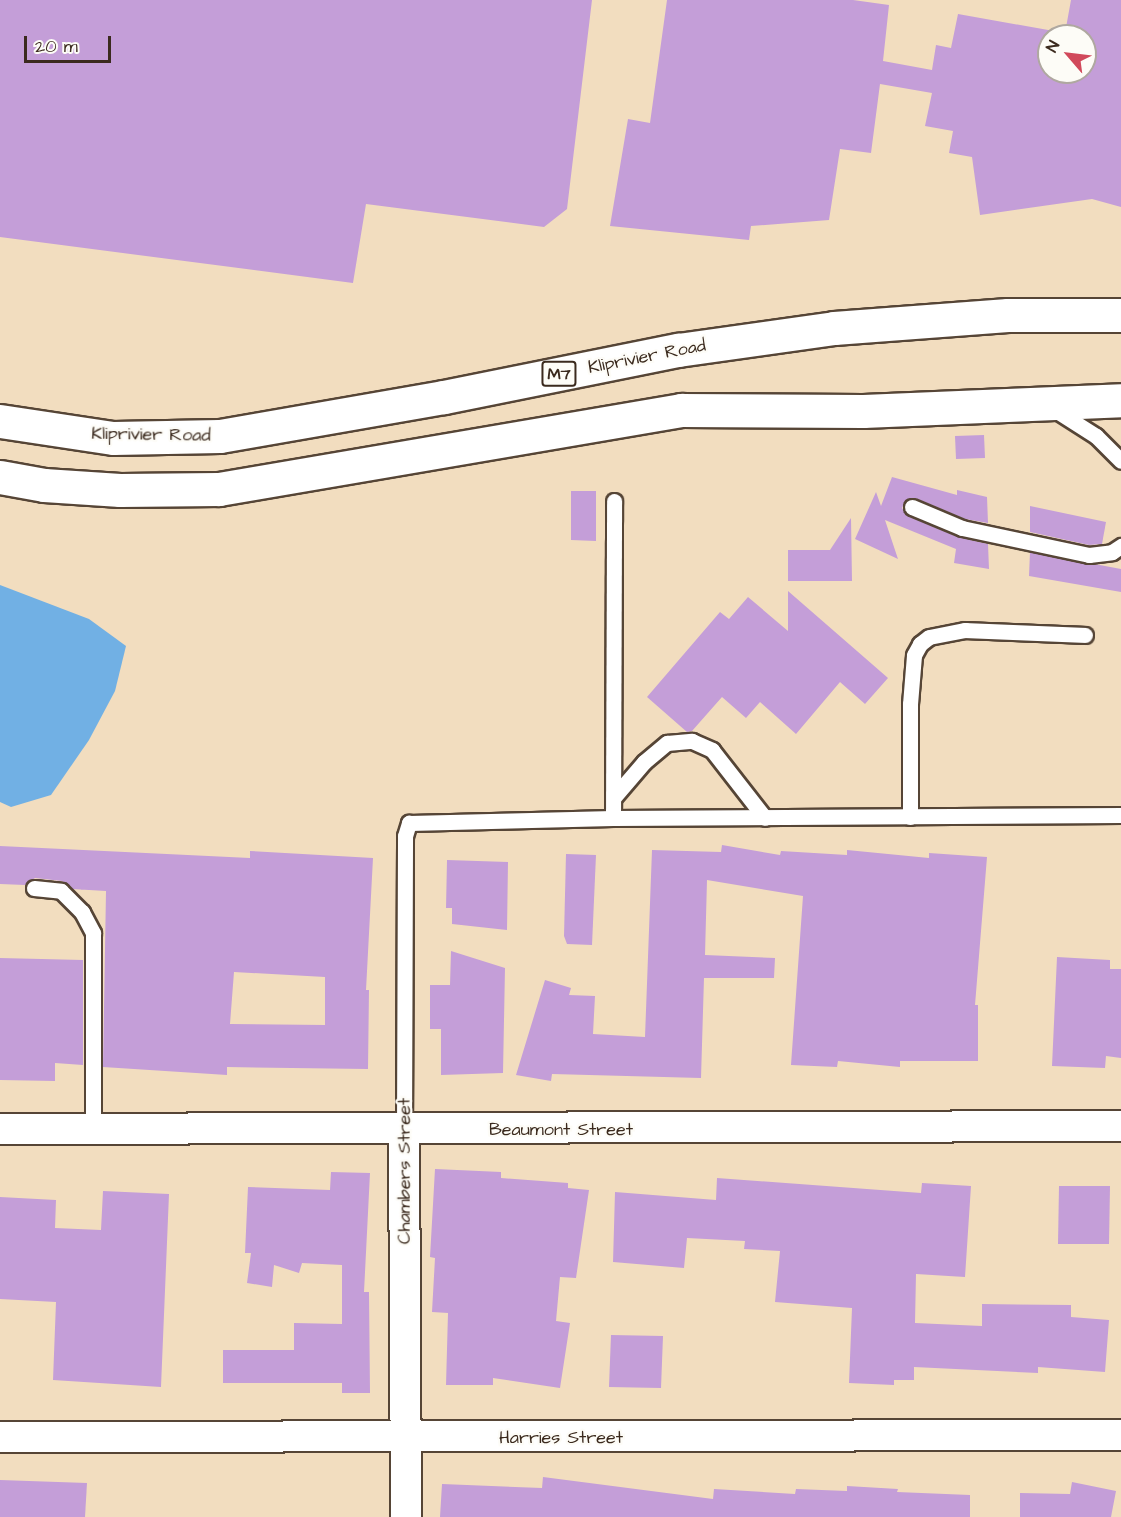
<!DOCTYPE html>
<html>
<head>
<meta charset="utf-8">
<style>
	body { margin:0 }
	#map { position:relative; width:1121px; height:1517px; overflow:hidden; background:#f2ddbf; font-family:"Architects Daughter",sans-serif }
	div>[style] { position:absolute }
	.water>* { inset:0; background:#71b0e4 }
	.building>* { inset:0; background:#c49ed8 }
	.roads { filter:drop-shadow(2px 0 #564536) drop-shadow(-2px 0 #564536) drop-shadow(0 2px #564536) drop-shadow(0 -2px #564536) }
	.service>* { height:15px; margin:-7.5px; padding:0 7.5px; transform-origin:7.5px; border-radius:7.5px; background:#fff }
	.minor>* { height:30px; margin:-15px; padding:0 15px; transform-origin:15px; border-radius:15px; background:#fff }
	.primary>* { height:33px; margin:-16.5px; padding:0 16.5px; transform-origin:16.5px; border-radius:16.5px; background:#fff }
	span { translate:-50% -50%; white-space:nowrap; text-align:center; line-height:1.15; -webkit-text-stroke:4.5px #fdfcf7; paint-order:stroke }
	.shield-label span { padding:2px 4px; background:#fdfcf7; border:2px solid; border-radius:4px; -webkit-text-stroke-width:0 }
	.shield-label { font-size:16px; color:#3b2a1e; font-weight:700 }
	.street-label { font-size:18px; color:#3b2a1e }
	.north { position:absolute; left:1037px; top:24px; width:60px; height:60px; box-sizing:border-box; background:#fdfcf7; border:2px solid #afa8a0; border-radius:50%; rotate:298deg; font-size:16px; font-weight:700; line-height:24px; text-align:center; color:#3b2a1e }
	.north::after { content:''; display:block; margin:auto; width:21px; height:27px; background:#d1495b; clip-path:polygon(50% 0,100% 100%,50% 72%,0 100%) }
	.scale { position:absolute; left:24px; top:36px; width:87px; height:27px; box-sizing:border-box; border:3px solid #3b2a1e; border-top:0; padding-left:8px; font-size:18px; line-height:21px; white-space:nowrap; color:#3b2a1e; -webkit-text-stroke:4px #fdfcf7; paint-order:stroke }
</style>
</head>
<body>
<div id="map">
	<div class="water">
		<div style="clip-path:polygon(0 585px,89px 619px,126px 646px,115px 691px,89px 740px,51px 795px,11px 807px,0 802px)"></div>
	</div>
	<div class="building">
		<div style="clip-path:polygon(0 0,592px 0,567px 209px,544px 227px,366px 204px,353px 283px,0 237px)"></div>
		<div style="clip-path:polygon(evenodd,667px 0,853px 0,889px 5px,883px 61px,932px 70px,936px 45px,951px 48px,958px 14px,1065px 33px,1071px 0,1121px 0,1121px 207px,1092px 199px,980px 215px,972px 157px,949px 153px,953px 131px,925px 126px,932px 93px,880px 84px,871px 153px,840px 149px,829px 220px,751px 226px,749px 240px,610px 226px,628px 119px,650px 123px,667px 0,1049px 36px,1085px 36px,1085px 72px,1049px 72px,1049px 36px)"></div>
		<div style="clip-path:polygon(984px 435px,985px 458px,956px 459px,955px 436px)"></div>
		<div style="clip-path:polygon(892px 477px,957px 495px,957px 490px,987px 497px,988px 523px,965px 519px,915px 498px,906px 500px,902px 508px,908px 516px,958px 537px,988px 544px,989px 569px,954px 563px,956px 549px,885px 520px,898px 559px,855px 539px,876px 492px,881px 506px)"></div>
		<div style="clip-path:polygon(571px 491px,596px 491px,596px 541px,571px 540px)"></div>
		<div style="clip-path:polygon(1030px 506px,1106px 522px,1102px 544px,1089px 545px,1030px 532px)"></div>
		<div style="clip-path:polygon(851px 518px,852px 581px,788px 581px,788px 550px,830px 550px)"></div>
		<div style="clip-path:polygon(1030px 552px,1121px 569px,1121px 592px,1029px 576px)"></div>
		<div style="clip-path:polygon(788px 591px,888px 678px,865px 704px,840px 682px,796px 734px,760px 702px,746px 718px,722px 697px,692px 731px,687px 732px,647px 697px,720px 612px,729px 619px,748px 597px,788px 631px)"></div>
		<div style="clip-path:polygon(722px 845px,780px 855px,781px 851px,847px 855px,847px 850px,929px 858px,929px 853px,987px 857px,975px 1005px,978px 1005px,978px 1061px,900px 1061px,900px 1067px,838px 1061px,837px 1067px,791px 1065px,803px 896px,707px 880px,705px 955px,775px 958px,774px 978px,704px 978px,701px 1078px,552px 1074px,551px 1081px,516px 1075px,545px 980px,571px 988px,569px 995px,595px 996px,593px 1034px,645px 1037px,652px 850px,721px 852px)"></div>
		<div style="clip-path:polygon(evenodd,0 846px,250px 858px,250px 851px,373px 858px,366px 990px,369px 990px,368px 1069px,227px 1067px,227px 1075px,103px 1067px,106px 891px,72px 889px,62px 881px,35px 878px,25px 885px,0 884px,0 846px,234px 972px,325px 977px,325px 1025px,230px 1024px,234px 972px)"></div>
		<div style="clip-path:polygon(566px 854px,596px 855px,592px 945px,567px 944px,564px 936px)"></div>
		<div style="clip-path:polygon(447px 860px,508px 862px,507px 930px,452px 924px,452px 908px,446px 908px)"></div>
		<div style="clip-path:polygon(451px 951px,505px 968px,503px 1073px,441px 1075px,441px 1029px,430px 1029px,430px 985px,450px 985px)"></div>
		<div style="clip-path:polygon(1057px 957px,1110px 960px,1110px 969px,1121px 969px,1121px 1058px,1106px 1056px,1105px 1068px,1052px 1066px)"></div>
		<div style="clip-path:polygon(0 958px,83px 960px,83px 1065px,55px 1063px,55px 1081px,0 1080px)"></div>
		<div style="clip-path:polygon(435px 1169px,501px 1172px,501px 1178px,568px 1183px,568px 1188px,589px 1190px,576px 1278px,560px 1277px,556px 1321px,570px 1323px,560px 1388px,493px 1378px,493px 1385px,446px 1385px,448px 1313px,432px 1312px,435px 1258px,430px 1257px)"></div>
		<div style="clip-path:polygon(331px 1172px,370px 1173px,364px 1292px,369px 1292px,370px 1393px,342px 1393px,342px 1383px,223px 1383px,223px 1350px,294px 1350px,294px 1323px,342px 1324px,342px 1265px,302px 1263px,299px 1273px,274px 1265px,272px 1287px,247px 1283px,251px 1253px,245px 1253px,248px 1187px,330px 1190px)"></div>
		<div style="clip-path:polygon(717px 1178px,921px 1193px,922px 1183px,971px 1186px,965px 1277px,916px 1274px,915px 1323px,982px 1326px,982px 1304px,1071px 1305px,1071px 1317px,1109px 1320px,1105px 1372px,1038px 1367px,1038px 1373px,914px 1367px,914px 1380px,894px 1380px,894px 1385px,849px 1383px,852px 1308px,775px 1302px,780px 1251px,744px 1249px,745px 1241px,687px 1238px,684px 1268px,613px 1262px,615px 1192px,716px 1200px)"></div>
		<div style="clip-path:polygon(1059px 1186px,1110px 1186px,1109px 1244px,1058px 1244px)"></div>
		<div style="clip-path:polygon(103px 1191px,169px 1194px,161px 1387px,53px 1380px,56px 1302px,0 1299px,0 1197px,56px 1200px,55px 1228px,101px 1230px)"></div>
		<div style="clip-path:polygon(611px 1335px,663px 1336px,661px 1388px,609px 1387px)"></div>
		<div style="clip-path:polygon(543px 1477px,713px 1499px,714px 1489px,795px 1494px,796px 1489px,847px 1491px,847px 1486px,898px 1489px,897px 1492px,970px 1495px,970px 1517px,440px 1517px,442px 1484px,542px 1488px)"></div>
		<div style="clip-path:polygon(0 1480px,87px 1483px,85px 1517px,0 1517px)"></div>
		<div style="clip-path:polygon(1072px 1482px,1116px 1491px,1111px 1517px,1020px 1517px,1020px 1493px,1070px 1494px)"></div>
	</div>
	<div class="roads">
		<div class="service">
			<div style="left:1052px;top:408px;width:52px;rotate:32.5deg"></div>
			<div style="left:1096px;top:436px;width:35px;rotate:45deg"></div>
			<div style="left:912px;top:507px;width:54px;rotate:22.8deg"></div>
			<div style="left:962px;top:528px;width:130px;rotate:12deg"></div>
			<div style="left:1089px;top:555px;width:23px;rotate:-7deg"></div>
			<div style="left:1112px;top:552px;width:11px;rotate:-34deg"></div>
			<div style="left:614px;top:797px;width:46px;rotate:-49.4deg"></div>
			<div style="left:644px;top:762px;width:30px;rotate:-40deg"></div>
			<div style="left:667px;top:743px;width:25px;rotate:-5deg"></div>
			<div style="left:692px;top:741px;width:22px;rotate:24deg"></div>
			<div style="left:712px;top:750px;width:86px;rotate:52.1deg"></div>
			<div style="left:910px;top:817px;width:113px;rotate:-90deg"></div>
			<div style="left:910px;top:704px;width:49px;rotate:-85.3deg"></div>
			<div style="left:914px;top:655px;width:13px;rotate:-61deg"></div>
			<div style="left:920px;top:644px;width:11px;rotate:-38deg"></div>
			<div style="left:929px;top:637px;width:37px;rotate:-11deg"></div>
			<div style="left:965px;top:630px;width:120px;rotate:2.4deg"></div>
			<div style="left:613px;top:818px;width:317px;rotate:-89.8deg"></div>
			<div style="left:34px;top:888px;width:27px;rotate:6deg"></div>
			<div style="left:61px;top:891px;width:30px;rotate:45deg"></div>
			<div style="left:82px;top:912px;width:24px;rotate:62deg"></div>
			<div style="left:93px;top:933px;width:197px;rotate:90deg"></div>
			<div style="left:404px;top:1131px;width:295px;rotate:-89.8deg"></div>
			<div style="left:405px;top:836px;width:14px;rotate:-73deg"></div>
			<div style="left:409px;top:823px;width:204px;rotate:-1.4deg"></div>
			<div style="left:613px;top:818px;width:508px;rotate:-0.34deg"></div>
		</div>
		<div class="minor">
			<div style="left:0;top:1129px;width:1121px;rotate:-0.15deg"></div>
			<div style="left:404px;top:1131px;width:386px;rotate:89.7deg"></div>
			<div style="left:0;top:1437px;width:1121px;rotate:-0.1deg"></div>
		</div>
		<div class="primary">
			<div style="left:0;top:421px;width:114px;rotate:8.6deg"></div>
			<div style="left:113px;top:438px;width:107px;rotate:-1.1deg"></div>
			<div style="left:220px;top:436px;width:227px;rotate:-9.9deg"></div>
			<div style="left:444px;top:397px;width:239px;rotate:-11.4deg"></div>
			<div style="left:678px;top:350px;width:158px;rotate:-8deg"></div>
			<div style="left:834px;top:328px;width:174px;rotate:-4.3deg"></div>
			<div style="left:1008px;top:315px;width:113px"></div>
			<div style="left:0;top:477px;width:45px;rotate:10.3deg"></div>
			<div style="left:44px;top:485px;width:76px;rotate:3.8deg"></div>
			<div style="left:120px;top:490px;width:99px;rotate:-0.6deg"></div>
			<div style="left:219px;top:489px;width:469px;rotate:-9.7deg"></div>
			<div style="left:681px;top:410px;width:182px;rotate:0.3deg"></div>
			<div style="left:863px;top:411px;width:258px;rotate:-2.4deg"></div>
		</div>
	</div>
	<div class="shield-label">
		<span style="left:559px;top:374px">M7</span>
	</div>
	<div class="street-label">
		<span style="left:647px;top:357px;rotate:-11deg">Kliprivier Road</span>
		<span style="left:151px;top:435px;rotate:1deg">Kliprivier Road</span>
		<span style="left:561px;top:1130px">Beaumont Street</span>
		<span style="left:405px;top:1171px;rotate:-90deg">Chambers Street</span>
		<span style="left:561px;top:1438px">Harries Street</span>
	</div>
	<div class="north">N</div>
	<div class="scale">20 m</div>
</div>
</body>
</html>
